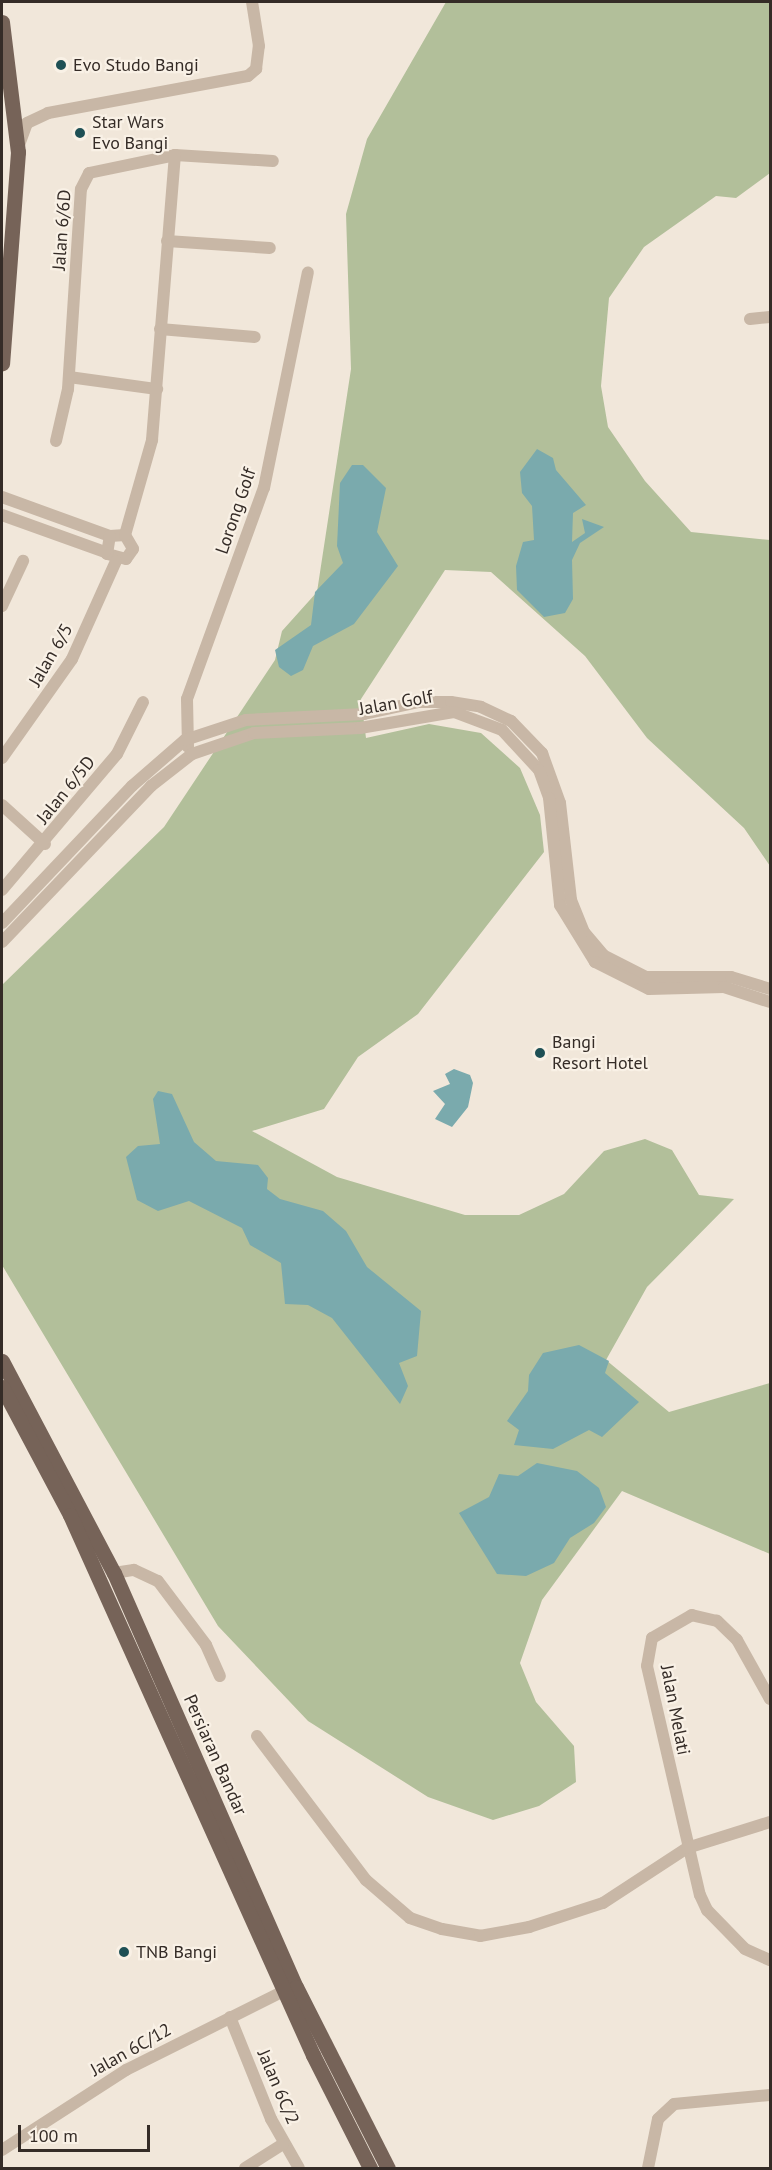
<!DOCTYPE html>
<html>
<head>
<meta charset="utf-8">
<style>
	body { margin:0 }
	#map { position:relative; width:772px; height:2170px; overflow:hidden; background:#f1e7da; font-family:"PT Sans",sans-serif }
	div>[style] { position:absolute }
	.green>* { inset:0; background:#b2bf9a }
	.water>* { inset:0; background:#7aaaad }
	.minor>* { height:12px; margin:-6px; padding:0 6px; transform-origin:6px; border-radius:6px; background:#c8b7a6 }
	.major>* { height:15px; margin:-7.5px; padding:0 7.5px; transform-origin:7.5px; border-radius:7.5px; background:#766358 }
	.dots>* { width:16px; height:16px; translate:-50% -50%; box-sizing:border-box; border:3px solid #f9f1e6; border-radius:50% }
	span { translate:-50% -50%; white-space:nowrap; text-align:center; line-height:1.15; -webkit-text-stroke:4.5px #f9f1e6; paint-order:stroke }
	.poi-label { font-size:18px; color:#352c27 }
	.left { translate:0 -50%; text-align:left }
	.street-label { font-size:18px; color:#352c27 }
	.frame { position:absolute; inset:0; border:3px solid #352c27; pointer-events:none }
	.scale { position:absolute; left:18px; top:2125px; width:132px; height:27px; box-sizing:border-box; border:3px solid #352c27; border-top:0; padding-left:8px; font-size:18px; line-height:21px; white-space:nowrap; color:#352c27; -webkit-text-stroke:4px #f9f1e6; paint-order:stroke }
</style>
</head>
<body>
<div id="map">
	<div class="green">
		<div style="clip-path:polygon(446px 2px,770px 2px,770px 173px,736px 198px,716px 196px,644px 247px,609px 298px,601px 386px,608px 427px,645px 481px,691px 532px,770px 540px,770px 866px,744px 828px,647px 738px,585px 656px,491px 572px,445px 570px,361px 699px,366px 738px,429px 724px,481px 733px,520px 768px,540px 815px,544px 852px,418px 1014px,358px 1057px,324px 1109px,252px 1131px,337px 1177px,465px 1215px,519px 1215px,564px 1194px,604px 1151px,645px 1139px,672px 1150px,699px 1195px,734px 1199px,647px 1287px,606px 1360px,669px 1412px,770px 1383px,770px 1554px,622px 1491px,542px 1600px,520px 1663px,536px 1702px,574px 1746px,576px 1782px,539px 1806px,493px 1820px,428px 1797px,308px 1721px,218px 1626px,2px 1265px,2px 985px,164px 827px,275px 660px,282px 631px,317px 592px,351px 369px,346px 214px,367px 139px)"></div>
	</div>
	<div class="water">
		<div style="clip-path:polygon(537px 449px,553px 458px,556px 470px,586px 505px,573px 513px,572px 542px,585px 533px,582px 519px,604px 527px,580px 543px,572px 560px,573px 599px,565px 613px,544px 617px,517px 590px,516px 566px,523px 542px,534px 540px,532px 506px,522px 493px,520px 472px)"></div>
		<div style="clip-path:polygon(352px 465px,363px 465px,386px 488px,377px 532px,398px 566px,354px 624px,313px 646px,303px 670px,291px 676px,279px 667px,275px 650px,311px 625px,315px 592px,343px 563px,337px 546px,340px 483px)"></div>
		<div style="clip-path:polygon(454px 1069px,470px 1075px,473px 1083px,468px 1107px,452px 1127px,435px 1119px,445px 1104px,433px 1091px,450px 1084px,445px 1074px)"></div>
		<div style="clip-path:polygon(158px 1091px,172px 1094px,194px 1142px,216px 1161px,258px 1165px,268px 1178px,267px 1189px,280px 1199px,323px 1211px,346px 1231px,367px 1267px,421px 1311px,417px 1356px,399px 1363px,408px 1386px,400px 1404px,332px 1318px,308px 1305px,285px 1304px,281px 1263px,250px 1245px,242px 1228px,189px 1201px,158px 1211px,137px 1200px,126px 1157px,138px 1146px,160px 1144px,153px 1099px)"></div>
		<div style="clip-path:polygon(579px 1345px,609px 1361px,605px 1373px,639px 1402px,602px 1437px,589px 1430px,553px 1449px,514px 1445px,519px 1430px,507px 1421px,528px 1391px,529px 1375px,543px 1353px)"></div>
		<div style="clip-path:polygon(537px 1463px,577px 1471px,599px 1488px,606px 1507px,594px 1523px,570px 1538px,554px 1563px,526px 1576px,497px 1574px,459px 1513px,489px 1497px,499px 1474px,518px 1476px)"></div>
	</div>
	<div class="minor">
		<div style="left:19px;top:145px;width:23px;rotate:-70deg"></div>
		<div style="left:27px;top:123px;width:23px;rotate:-25deg"></div>
		<div style="left:48px;top:113px;width:203px;rotate:-10.5deg"></div>
		<div style="left:248px;top:76px;width:11px;rotate:-41deg"></div>
		<div style="left:256px;top:69px;width:23px;rotate:-83deg"></div>
		<div style="left:259px;top:46px;width:45px;rotate:-99deg"></div>
		<div style="left:167px;top:241px;width:103px;rotate:3.9deg"></div>
		<div style="left:750px;top:319px;width:20px;rotate:-6deg"></div>
		<div style="left:160px;top:329px;width:95px;rotate:4.8deg"></div>
		<div style="left:69px;top:377px;width:89px;rotate:7.8deg"></div>
		<div style="left:56px;top:441px;width:53px;rotate:-77deg"></div>
		<div style="left:68px;top:389px;width:200px;rotate:-86.3deg"></div>
		<div style="left:81px;top:189px;width:18px;rotate:-63deg"></div>
		<div style="left:89px;top:173px;width:88px;rotate:-11.8deg"></div>
		<div style="left:175px;top:155px;width:98px;rotate:3.5deg"></div>
		<div style="left:2px;top:497px;width:115px;rotate:19.9deg"></div>
		<div style="left:110px;top:536px;width:15px;rotate:-4deg"></div>
		<div style="left:125px;top:535px;width:16px;rotate:60deg"></div>
		<div style="left:133px;top:549px;width:12px;rotate:125deg"></div>
		<div style="left:126px;top:559px;width:20px;rotate:-165deg"></div>
		<div style="left:107px;top:554px;width:18px;rotate:-81deg"></div>
		<div style="left:2px;top:515px;width:109px;rotate:19.8deg"></div>
		<div style="left:125px;top:535px;width:99px;rotate:-74.1deg"></div>
		<div style="left:152px;top:440px;width:286px;rotate:-85.4deg"></div>
		<div style="left:2px;top:606px;width:50px;rotate:-65deg"></div>
		<div style="left:188px;top:747px;width:48px;rotate:-91.2deg"></div>
		<div style="left:187px;top:699px;width:225px;rotate:-70deg"></div>
		<div style="left:264px;top:488px;width:220px;rotate:-78.5deg"></div>
		<div style="left:2px;top:758px;width:121px;rotate:-54.7deg"></div>
		<div style="left:72px;top:659px;width:107px;rotate:-65.8deg"></div>
		<div style="left:2px;top:805px;width:58px;rotate:42.2deg"></div>
		<div style="left:2px;top:890px;width:178px;rotate:-49.8deg"></div>
		<div style="left:117px;top:754px;width:58px;rotate:-63.4deg"></div>
		<div style="left:2px;top:923px;width:189px;rotate:-46.5deg"></div>
		<div style="left:132px;top:786px;width:70px;rotate:-41deg"></div>
		<div style="left:185px;top:740px;width:64px;rotate:-18.2deg"></div>
		<div style="left:246px;top:720px;width:118px;rotate:-2.9deg"></div>
		<div style="left:364px;top:714px;width:55px;rotate:-12.5deg"></div>
		<div style="left:418px;top:702px;width:33px"></div>
		<div style="left:451px;top:702px;width:30px;rotate:9deg"></div>
		<div style="left:481px;top:707px;width:33px;rotate:25deg"></div>
		<div style="left:511px;top:721px;width:45px;rotate:45.9deg"></div>
		<div style="left:542px;top:753px;width:53px;rotate:70.2deg"></div>
		<div style="left:560px;top:803px;width:98px;rotate:83.5deg"></div>
		<div style="left:571px;top:900px;width:35px;rotate:68deg"></div>
		<div style="left:584px;top:932px;width:30px;rotate:50deg"></div>
		<div style="left:603px;top:955px;width:48px;rotate:27.1deg"></div>
		<div style="left:646px;top:977px;width:85px"></div>
		<div style="left:731px;top:977px;width:41px;rotate:17.1deg"></div>
		<div style="left:2px;top:942px;width:216px;rotate:-46.3deg"></div>
		<div style="left:151px;top:786px;width:52px;rotate:-38deg"></div>
		<div style="left:192px;top:754px;width:65px;rotate:-18.7deg"></div>
		<div style="left:254px;top:733px;width:106px;rotate:-2.7deg"></div>
		<div style="left:360px;top:728px;width:95px;rotate:-9.7deg"></div>
		<div style="left:454px;top:712px;width:51px;rotate:20.6deg"></div>
		<div style="left:502px;top:730px;width:54px;rotate:47.2deg"></div>
		<div style="left:539px;top:770px;width:30px;rotate:70deg"></div>
		<div style="left:549px;top:798px;width:108px;rotate:84.1deg"></div>
		<div style="left:560px;top:905px;width:67px;rotate:58.4deg"></div>
		<div style="left:595px;top:962px;width:60px;rotate:26.6deg"></div>
		<div style="left:649px;top:989px;width:75px;rotate:-1.5deg"></div>
		<div style="left:724px;top:987px;width:48px;rotate:18.1deg"></div>
		<div style="left:114px;top:1573px;width:20px;rotate:-9deg"></div>
		<div style="left:134px;top:1570px;width:26px;rotate:25deg"></div>
		<div style="left:158px;top:1581px;width:80px;rotate:53.1deg"></div>
		<div style="left:206px;top:1645px;width:34px;rotate:66deg"></div>
		<div style="left:770px;top:1699px;width:68px;rotate:-119.2deg"></div>
		<div style="left:737px;top:1640px;width:28px;rotate:-136deg"></div>
		<div style="left:717px;top:1621px;width:26px;rotate:-167deg"></div>
		<div style="left:692px;top:1615px;width:46px;rotate:150.1deg"></div>
		<div style="left:652px;top:1638px;width:28px;rotate:100deg"></div>
		<div style="left:647px;top:1666px;width:235px;rotate:77deg"></div>
		<div style="left:700px;top:1895px;width:17px;rotate:65deg"></div>
		<div style="left:707px;top:1910px;width:54px;rotate:45.7deg"></div>
		<div style="left:745px;top:1949px;width:27px;rotate:24deg"></div>
		<div style="left:257px;top:1736px;width:181px;rotate:52.9deg"></div>
		<div style="left:366px;top:1880px;width:58px;rotate:40.8deg"></div>
		<div style="left:410px;top:1918px;width:34px;rotate:19deg"></div>
		<div style="left:442px;top:1929px;width:39px;rotate:10deg"></div>
		<div style="left:480px;top:1936px;width:50px;rotate:-10.4deg"></div>
		<div style="left:529px;top:1927px;width:78px;rotate:-18deg"></div>
		<div style="left:603px;top:1903px;width:100px;rotate:-33.2deg"></div>
		<div style="left:687px;top:1848px;width:87px;rotate:-17.4deg"></div>
		<div style="left:230px;top:2017px;width:110px;rotate:68.1deg"></div>
		<div style="left:271px;top:2119px;width:56px;rotate:60.3deg"></div>
		<div style="left:2px;top:2150px;width:148px;rotate:-32.8deg"></div>
		<div style="left:126px;top:2070px;width:177px;rotate:-26.6deg"></div>
		<div style="left:245px;top:2168px;width:45px;rotate:-32.3deg"></div>
		<div style="left:648px;top:2168px;width:50px;rotate:-78.5deg"></div>
		<div style="left:658px;top:2119px;width:22px;rotate:-43deg"></div>
		<div style="left:674px;top:2104px;width:96px;rotate:-5.4deg"></div>
	</div>
	<div class="major">
		<div style="left:2px;top:22px;width:131px;rotate:83deg"></div>
		<div style="left:18px;top:152px;width:212px;rotate:94.3deg"></div>
		<div style="left:2px;top:1361px;width:240px;rotate:62.2deg"></div>
		<div style="left:114px;top:1573px;width:452px;rotate:66.3deg"></div>
		<div style="left:296px;top:1987px;width:203px;rotate:63.1deg"></div>
		<div style="left:2px;top:1387px;width:145px;rotate:62deg"></div>
		<div style="left:70px;top:1515px;width:592px;rotate:65.77deg"></div>
		<div style="left:313px;top:2055px;width:127px;rotate:63.2deg"></div>
	</div>
	<div class="dots">
		<div style="left:61px;top:65px;background:#1e5055"></div>
		<div style="left:80px;top:133px;background:#1e5055"></div>
		<div style="left:540px;top:1053px;background:#1e5055"></div>
		<div style="left:124px;top:1952px;background:#1e5055"></div>
	</div>
	<div class="poi-label">
		<span class="left" style="left:73px;top:65px">Evo Studo Bangi</span>
		<span class="left" style="left:92px;top:133px">Star Wars<br>Evo Bangi</span>
		<span class="left" style="left:552px;top:1053px">Bangi<br>Resort Hotel</span>
		<span class="left" style="left:136px;top:1952px">TNB Bangi</span>
	</div>
	<div class="street-label">
		<span style="left:62px;top:230px;rotate:-86deg">Jalan 6/6D</span>
		<span style="left:236px;top:511px;rotate:-71deg">Lorong Golf</span>
		<span style="left:51px;top:655px;rotate:-60deg">Jalan 6/5</span>
		<span style="left:396px;top:703px;rotate:-10deg">Jalan Golf</span>
		<span style="left:66px;top:790px;rotate:-51deg">Jalan 6/5D</span>
		<span style="left:675px;top:1710px;rotate:79deg">Jalan Melati</span>
		<span style="left:215px;top:1755px;rotate:66deg">Persiaran Bandar</span>
		<span style="left:131px;top:2050px;rotate:-29deg">Jalan 6C/12</span>
		<span style="left:278px;top:2087px;rotate:67deg">Jalan 6C/2</span>
	</div>
	<div class="frame"></div>
	<div class="scale">100 m</div>
</div>
</body>
</html>
